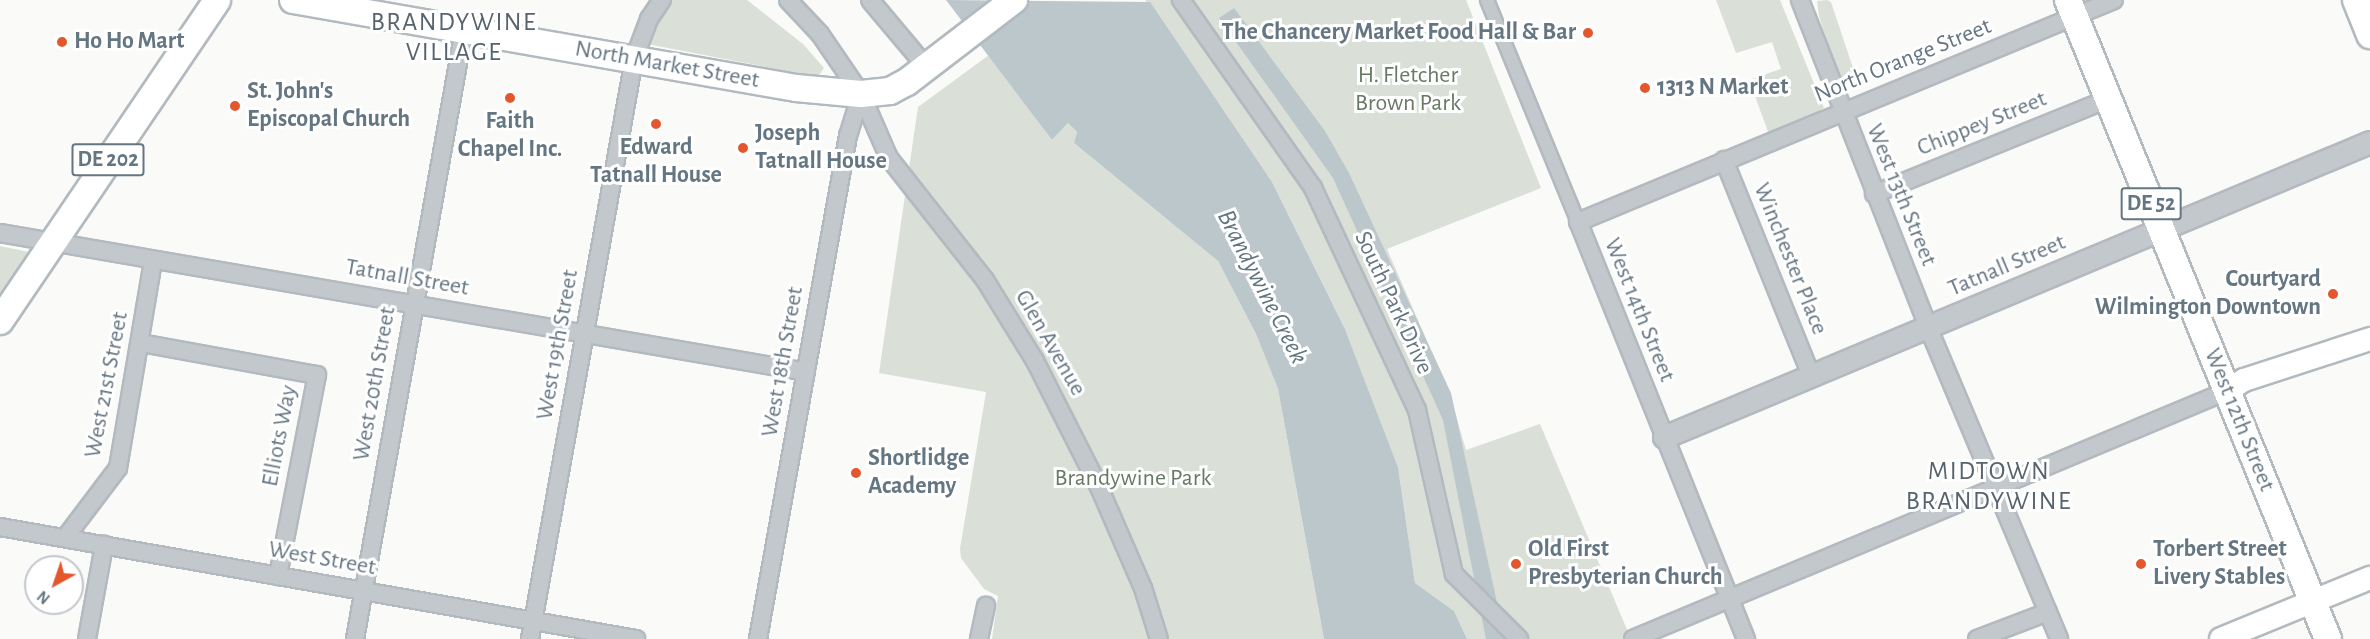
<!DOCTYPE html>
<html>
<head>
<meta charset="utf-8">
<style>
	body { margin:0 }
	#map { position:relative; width:2370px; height:639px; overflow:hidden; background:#fafaf8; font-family:"Alegreya Sans",sans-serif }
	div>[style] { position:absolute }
	.green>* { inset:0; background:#dadfd7 }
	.water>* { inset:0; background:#bbc7cb }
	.roads { filter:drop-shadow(2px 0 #b3babf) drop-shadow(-2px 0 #b3babf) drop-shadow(0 2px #b3babf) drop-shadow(0 -2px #b3babf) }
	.pedestrian>* { height:12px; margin:-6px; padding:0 6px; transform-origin:6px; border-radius:6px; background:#c3c8cc }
	.minor>* { height:16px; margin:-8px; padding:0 8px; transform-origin:8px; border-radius:8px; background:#c3c8cc }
	.tertiary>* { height:21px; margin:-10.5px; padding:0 10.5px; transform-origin:10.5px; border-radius:10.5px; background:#c3c8cc }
	.secondary>* { height:22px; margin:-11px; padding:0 11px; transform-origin:11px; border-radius:11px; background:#fff }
	.primary>* { height:26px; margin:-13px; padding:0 13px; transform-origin:13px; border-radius:13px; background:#fff }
	.dots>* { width:16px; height:16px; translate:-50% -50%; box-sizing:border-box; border:3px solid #fff; border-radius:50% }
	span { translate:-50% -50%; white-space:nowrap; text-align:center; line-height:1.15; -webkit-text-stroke:6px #fff; paint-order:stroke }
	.shield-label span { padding:2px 4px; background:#fff; border:2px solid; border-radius:4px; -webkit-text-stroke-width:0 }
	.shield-label { font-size:22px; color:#657683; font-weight:700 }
	.poi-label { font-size:24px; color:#657683; font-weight:700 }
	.right { translate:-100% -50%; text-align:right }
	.left { translate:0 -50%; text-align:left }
	.street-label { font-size:24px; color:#657683 }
	.park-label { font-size:24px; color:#687a64 }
	.neighbourhood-label { font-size:26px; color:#57646e; letter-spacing:1.5px }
	.water-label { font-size:26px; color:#60757c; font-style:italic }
	.north { position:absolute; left:24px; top:555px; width:60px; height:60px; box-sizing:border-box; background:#fff; border:2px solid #c1c8cd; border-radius:50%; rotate:220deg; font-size:16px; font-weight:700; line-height:24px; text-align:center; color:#657683 }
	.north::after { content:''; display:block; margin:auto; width:21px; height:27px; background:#e4572e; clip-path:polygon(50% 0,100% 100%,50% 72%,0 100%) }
</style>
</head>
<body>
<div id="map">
	<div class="green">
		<div style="clip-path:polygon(672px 0,747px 0,803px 44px,824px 68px,818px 77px,647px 44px)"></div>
		<div style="clip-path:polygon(1145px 0,1466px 0,1541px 188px,1387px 249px,1449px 391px,1466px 450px,1540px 424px,1631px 639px,1467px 639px,1454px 611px,1415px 583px,1398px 467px,1345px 329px,1272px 182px)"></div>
		<div style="clip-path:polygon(1716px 0,1780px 0,1824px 108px,1770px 137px,1749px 80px,1781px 69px,1772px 42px,1736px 53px)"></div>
		<div style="clip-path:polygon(1827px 0,1831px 2px,1857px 80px,1838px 80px,1819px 16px,1817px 1px)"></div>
		<div style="clip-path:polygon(989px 55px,1052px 140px,1068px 123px,1077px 132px,1074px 143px,1218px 261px,1256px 334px,1278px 389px,1324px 639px,992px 639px,998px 596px,984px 589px,961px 558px,960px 549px,986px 392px,879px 373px,918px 107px)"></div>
		<div style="clip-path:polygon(0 246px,29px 252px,0 296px)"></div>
	</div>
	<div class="water">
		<div style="clip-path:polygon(946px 0,1150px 2px,1272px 182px,1345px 329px,1398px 467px,1415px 583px,1454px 611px,1467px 639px,1324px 639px,1278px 389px,1256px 334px,1218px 261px,1074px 143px,1077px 132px,1068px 123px,1052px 140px)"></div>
		<div style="clip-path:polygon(1234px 8px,1325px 131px,1349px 173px,1451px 393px,1505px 639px,1486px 639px,1443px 420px,1333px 178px,1219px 18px)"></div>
	</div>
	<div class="roads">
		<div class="pedestrian">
			<div style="left:1487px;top:0;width:240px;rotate:67.7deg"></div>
		</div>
		<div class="minor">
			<div style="left:788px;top:0;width:47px;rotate:46.7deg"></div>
			<div style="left:820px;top:34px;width:73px;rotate:55.7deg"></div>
			<div style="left:861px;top:94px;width:70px;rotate:66.4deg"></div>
			<div style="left:889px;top:158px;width:155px;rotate:51.8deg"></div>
			<div style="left:985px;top:280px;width:95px;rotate:58.3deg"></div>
			<div style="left:1035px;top:361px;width:141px;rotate:63.1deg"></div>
			<div style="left:1099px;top:487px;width:110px;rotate:66.5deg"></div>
			<div style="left:1143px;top:588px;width:53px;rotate:72.6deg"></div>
			<div style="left:870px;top:0;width:89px;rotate:50deg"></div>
			<div style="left:1181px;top:0;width:230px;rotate:54.9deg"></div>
			<div style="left:1313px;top:188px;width:245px;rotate:64.9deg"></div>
			<div style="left:1417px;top:410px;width:168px;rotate:77.3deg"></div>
			<div style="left:1454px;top:574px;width:92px;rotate:45deg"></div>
			<div style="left:1800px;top:0;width:351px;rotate:68.6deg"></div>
			<div style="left:1928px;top:327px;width:338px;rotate:67.2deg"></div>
			<div style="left:1724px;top:160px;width:232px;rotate:68deg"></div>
			<div style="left:1874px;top:194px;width:253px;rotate:-22.1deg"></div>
			<div style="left:0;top:233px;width:818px;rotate:9.78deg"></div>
			<div style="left:141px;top:343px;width:179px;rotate:10.3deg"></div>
			<div style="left:317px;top:375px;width:205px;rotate:101deg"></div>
			<div style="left:0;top:527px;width:646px;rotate:9.99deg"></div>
			<div style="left:65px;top:538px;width:88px;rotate:-52.9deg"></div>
			<div style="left:118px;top:468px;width:211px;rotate:-80.4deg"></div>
			<div style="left:87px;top:639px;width:96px;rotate:-79.7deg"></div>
			<div style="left:355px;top:639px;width:619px;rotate:-79.85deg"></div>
			<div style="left:530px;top:639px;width:589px;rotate:-79.83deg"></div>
			<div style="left:634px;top:59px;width:43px;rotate:-69.4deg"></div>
			<div style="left:649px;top:19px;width:23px;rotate:-56deg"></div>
			<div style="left:758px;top:639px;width:511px;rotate:-79.86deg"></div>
			<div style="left:848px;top:136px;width:44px;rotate:-72.8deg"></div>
			<div style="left:979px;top:639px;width:34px;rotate:-78deg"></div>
			<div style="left:1633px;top:639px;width:644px;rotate:-22.66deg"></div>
			<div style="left:1746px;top:639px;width:450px;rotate:-111.9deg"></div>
			<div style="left:1578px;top:222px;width:580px;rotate:-22.5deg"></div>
			<div style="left:1977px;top:639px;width:76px;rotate:-20.8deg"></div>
		</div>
		<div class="tertiary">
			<div style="left:1664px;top:437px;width:765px;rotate:-22.68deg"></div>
		</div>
		<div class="secondary">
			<div style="left:2227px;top:391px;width:20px;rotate:-33deg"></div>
			<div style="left:2244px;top:380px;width:133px;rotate:-18deg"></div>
			<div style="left:2221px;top:639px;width:161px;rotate:-22.3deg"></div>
		</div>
		<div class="primary">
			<div style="left:293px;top:0;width:511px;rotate:9.92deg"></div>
			<div style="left:796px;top:88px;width:65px;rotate:5.3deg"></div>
			<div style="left:861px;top:94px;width:29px;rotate:-6deg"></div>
			<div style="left:890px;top:91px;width:19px;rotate:-28deg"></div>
			<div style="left:907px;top:82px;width:135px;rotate:-37.5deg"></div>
			<div style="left:2068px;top:0;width:690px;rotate:67.86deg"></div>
			<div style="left:2356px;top:0;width:38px;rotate:68deg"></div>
			<div style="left:0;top:321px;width:387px;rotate:-55.9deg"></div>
		</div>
	</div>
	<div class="dots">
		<div style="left:1588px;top:33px;background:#e4572e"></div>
		<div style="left:62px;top:42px;background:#e4572e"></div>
		<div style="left:1645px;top:88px;background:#e4572e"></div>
		<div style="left:510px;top:98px;background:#e4572e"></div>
		<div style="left:235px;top:106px;background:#e4572e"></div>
		<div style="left:656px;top:124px;background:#e4572e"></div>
		<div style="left:743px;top:148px;background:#e4572e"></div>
		<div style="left:2333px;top:294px;background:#e4572e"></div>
		<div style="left:856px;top:473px;background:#e4572e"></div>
		<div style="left:1516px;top:564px;background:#e4572e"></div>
		<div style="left:2141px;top:564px;background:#e4572e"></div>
	</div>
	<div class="shield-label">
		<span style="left:108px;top:160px">DE 202</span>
		<span style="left:2151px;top:204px">DE 52</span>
	</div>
	<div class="poi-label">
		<span class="right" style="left:1576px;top:33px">The Chancery Market Food Hall &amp; Bar</span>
		<span class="left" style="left:74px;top:42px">Ho Ho Mart</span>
		<span class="left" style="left:1657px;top:88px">1313 N Market</span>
		<span class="left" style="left:247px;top:106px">St. John's<br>Episcopal Church</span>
		<span style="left:510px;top:136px">Faith<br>Chapel Inc.</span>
		<span class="left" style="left:755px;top:148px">Joseph<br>Tatnall House</span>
		<span style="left:656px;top:162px">Edward<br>Tatnall House</span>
		<span class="right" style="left:2321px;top:294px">Courtyard<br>Wilmington Downtown</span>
		<span class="left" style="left:868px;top:473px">Shortlidge<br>Academy</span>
		<span class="left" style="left:1528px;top:564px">Old First<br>Presbyterian Church</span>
		<span class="left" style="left:2153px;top:564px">Torbert Street<br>Livery Stables</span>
	</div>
	<div class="street-label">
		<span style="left:1903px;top:61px;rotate:-22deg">North Orange Street</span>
		<span style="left:667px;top:65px;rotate:10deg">North Market Street</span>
		<span style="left:1982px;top:124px;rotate:-22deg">Chippey Street</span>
		<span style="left:1901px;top:195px;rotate:68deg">West 13th Street</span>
		<span style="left:1790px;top:259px;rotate:68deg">Winchester Place</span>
		<span style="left:2007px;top:266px;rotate:-23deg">Tatnall Street</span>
		<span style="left:407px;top:278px;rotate:10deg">Tatnall Street</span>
		<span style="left:1393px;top:303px;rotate:65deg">South Park Drive</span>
		<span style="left:1639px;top:310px;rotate:68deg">West 14th Street</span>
		<span style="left:1050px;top:343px;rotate:60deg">Glen Avenue</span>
		<span style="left:558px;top:345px;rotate:-80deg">West 19th Street</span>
		<span style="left:783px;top:362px;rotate:-80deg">West 18th Street</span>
		<span style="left:375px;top:384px;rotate:-80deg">West 20th Street</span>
		<span style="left:107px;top:385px;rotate:-79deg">West 21st Street</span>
		<span style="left:2239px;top:420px;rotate:68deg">West 12th Street</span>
		<span style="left:280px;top:436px;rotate:-79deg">Elliots Way</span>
		<span style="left:322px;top:559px;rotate:10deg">West Street</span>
	</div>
	<div class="park-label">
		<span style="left:1408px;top:90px">H. Fletcher<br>Brown Park</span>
		<span style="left:1133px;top:479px">Brandywine Park</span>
	</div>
	<div class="neighbourhood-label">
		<span style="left:454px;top:38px">BRANDYWINE<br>VILLAGE</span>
		<span style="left:1989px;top:487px">MIDTOWN<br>BRANDYWINE</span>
	</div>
	<div class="water-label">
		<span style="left:1262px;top:287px;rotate:63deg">Brandywine Creek</span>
	</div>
	<div class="north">N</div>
</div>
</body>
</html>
